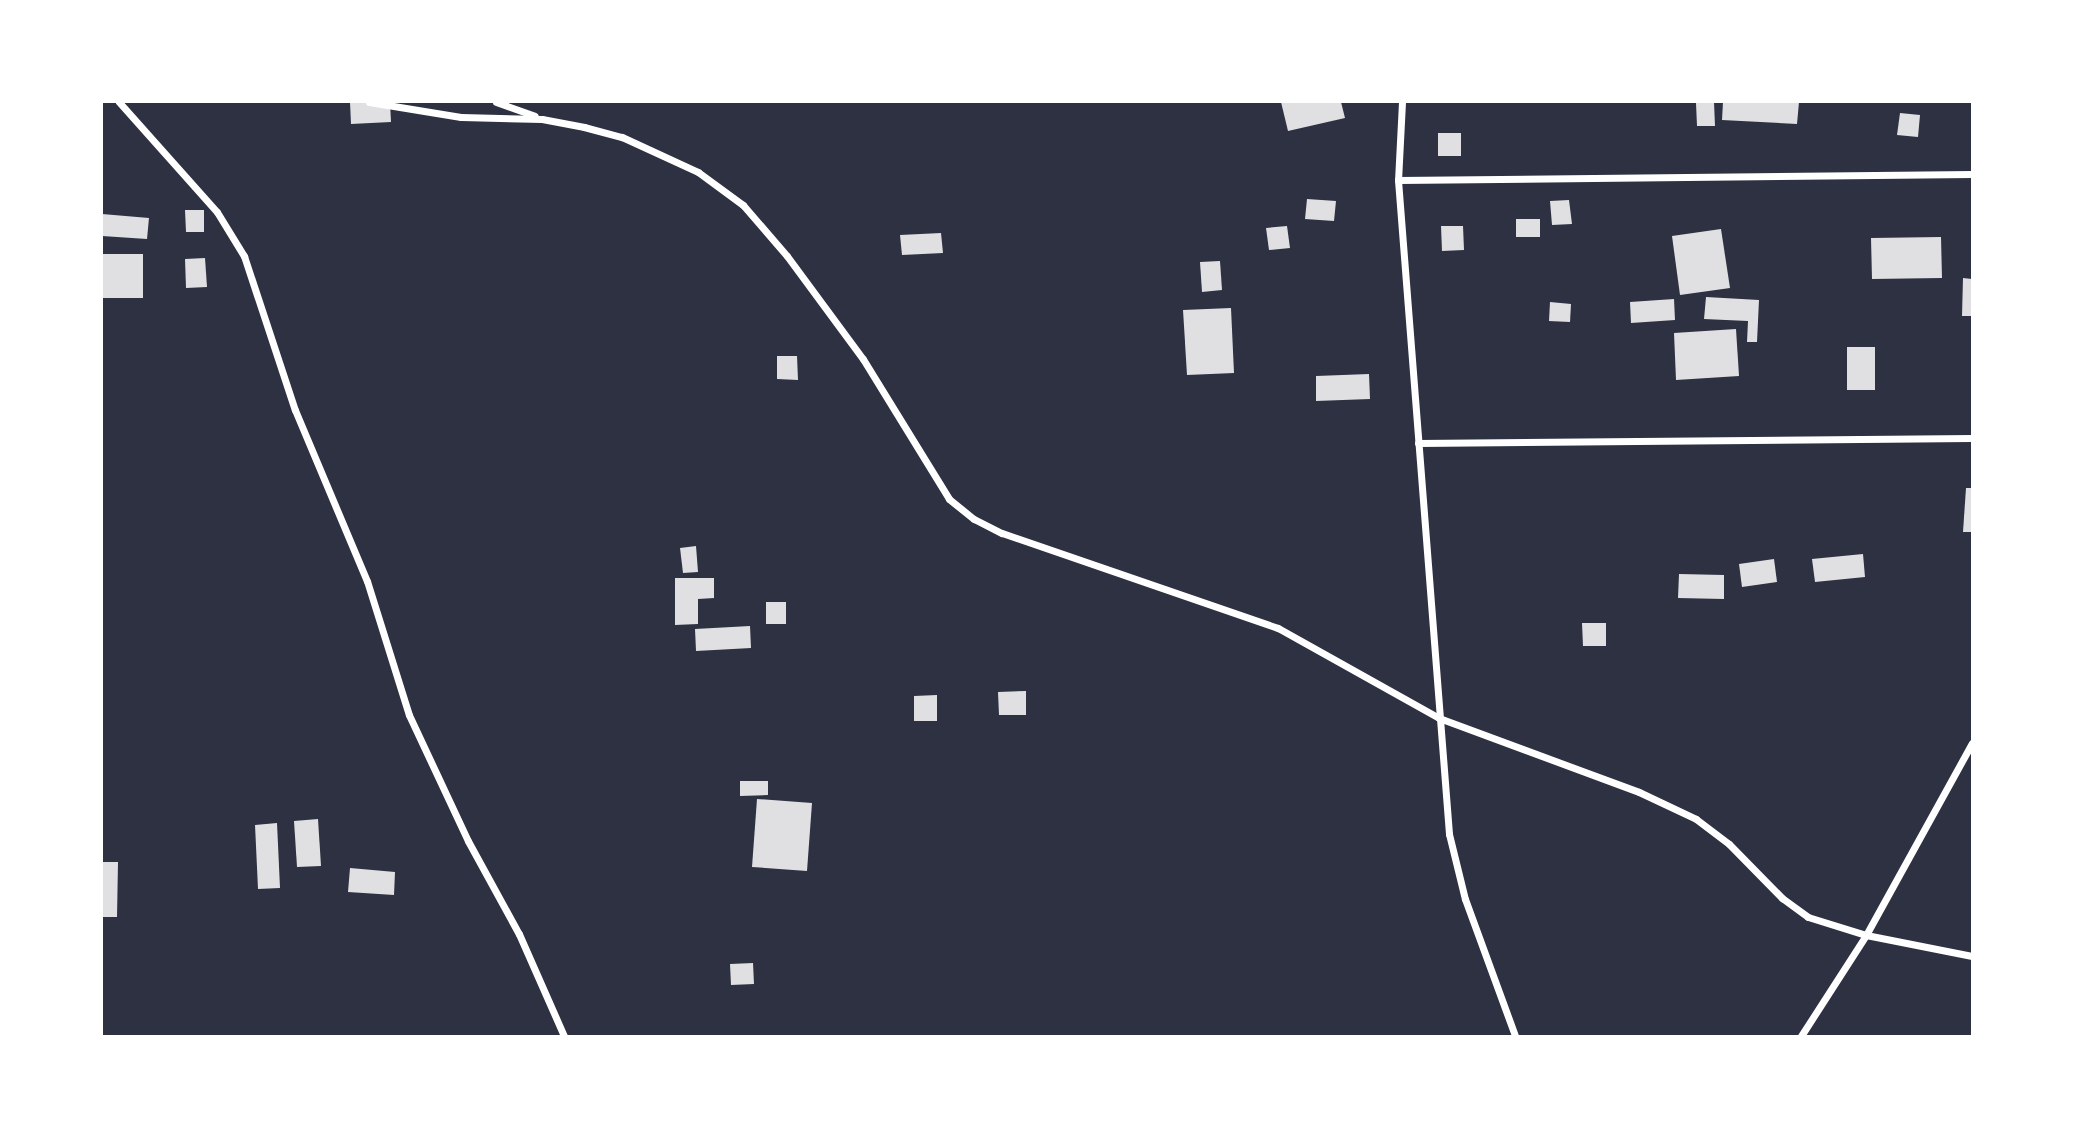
<!DOCTYPE html>
<html>
<head>
<meta charset="utf-8">
<style>
	body { margin:0 }
	#map { position:relative; width:2074px; height:1138px; overflow:hidden; background:#2d3142; font-family:Raleway,sans-serif }
	div>[style] { position:absolute }
	.building>* { inset:0; background:#e0e0e3 }
	.minor>* { height:7px; margin:-3.5px; padding:0 3.5px; transform-origin:3.5px; border-radius:3.5px; background:#fff }
	span { translate:-50% -50%; white-space:nowrap; text-align:center; line-height:1.15; -webkit-text-stroke:7px #fff; paint-order:stroke }
	.frame { position:absolute; inset:0; border:103px solid #fff; pointer-events:none }
</style>
</head>
<body>
<div id="map">
	<div class="building">
		<div style="clip-path:polygon(350px 102px,390px 102px,391px 122px,351px 124px)"></div>
		<div style="clip-path:polygon(1281px 102px,1341px 102px,1345px 118px,1288px 131px)"></div>
		<div style="clip-path:polygon(1714px 102px,1715px 126px,1697px 126px,1696px 103px)"></div>
		<div style="clip-path:polygon(1723px 102px,1799px 102px,1797px 124px,1722px 120px)"></div>
		<div style="clip-path:polygon(1900px 113px,1920px 115px,1918px 137px,1897px 135px)"></div>
		<div style="clip-path:polygon(1438px 133px,1461px 133px,1461px 156px,1438px 156px)"></div>
		<div style="clip-path:polygon(1307px 199px,1336px 201px,1334px 221px,1305px 219px)"></div>
		<div style="clip-path:polygon(1569px 200px,1572px 224px,1552px 225px,1550px 201px)"></div>
		<div style="clip-path:polygon(185px 210px,204px 210px,204px 232px,186px 232px)"></div>
		<div style="clip-path:polygon(102px 214px,149px 218px,147px 239px,102px 236px)"></div>
		<div style="clip-path:polygon(1516px 219px,1540px 219px,1540px 237px,1516px 237px)"></div>
		<div style="clip-path:polygon(1287px 226px,1290px 248px,1269px 250px,1266px 228px)"></div>
		<div style="clip-path:polygon(1441px 226px,1463px 226px,1464px 250px,1442px 251px)"></div>
		<div style="clip-path:polygon(1721px 229px,1730px 288px,1680px 295px,1672px 236px)"></div>
		<div style="clip-path:polygon(941px 233px,943px 253px,902px 255px,900px 235px)"></div>
		<div style="clip-path:polygon(1941px 237px,1942px 278px,1872px 279px,1871px 238px)"></div>
		<div style="clip-path:polygon(102px 254px,143px 254px,143px 298px,102px 298px)"></div>
		<div style="clip-path:polygon(205px 258px,207px 287px,186px 288px,185px 259px)"></div>
		<div style="clip-path:polygon(1220px 261px,1222px 290px,1202px 292px,1200px 262px)"></div>
		<div style="clip-path:polygon(1963px 278px,1972px 279px,1972px 316px,1962px 316px)"></div>
		<div style="clip-path:polygon(1706px 297px,1759px 300px,1757px 342px,1747px 342px,1748px 321px,1704px 319px)"></div>
		<div style="clip-path:polygon(1674px 299px,1675px 320px,1631px 323px,1630px 302px)"></div>
		<div style="clip-path:polygon(1550px 302px,1571px 304px,1570px 322px,1549px 321px)"></div>
		<div style="clip-path:polygon(1231px 308px,1234px 373px,1187px 375px,1183px 310px)"></div>
		<div style="clip-path:polygon(1736px 329px,1739px 376px,1676px 380px,1674px 333px)"></div>
		<div style="clip-path:polygon(1847px 347px,1875px 347px,1875px 390px,1847px 390px)"></div>
		<div style="clip-path:polygon(777px 356px,797px 356px,798px 380px,777px 379px)"></div>
		<div style="clip-path:polygon(1369px 374px,1370px 399px,1316px 401px,1316px 376px)"></div>
		<div style="clip-path:polygon(1966px 488px,1972px 488px,1972px 532px,1963px 532px)"></div>
		<div style="clip-path:polygon(696px 546px,698px 572px,683px 573px,680px 548px)"></div>
		<div style="clip-path:polygon(1863px 554px,1865px 577px,1815px 582px,1812px 559px)"></div>
		<div style="clip-path:polygon(1774px 559px,1777px 582px,1742px 587px,1739px 564px)"></div>
		<div style="clip-path:polygon(1679px 574px,1724px 575px,1724px 599px,1678px 598px)"></div>
		<div style="clip-path:polygon(675px 578px,714px 578px,714px 598px,698px 599px,698px 624px,675px 625px)"></div>
		<div style="clip-path:polygon(766px 602px,786px 602px,786px 624px,766px 624px)"></div>
		<div style="clip-path:polygon(1582px 623px,1606px 623px,1606px 646px,1583px 646px)"></div>
		<div style="clip-path:polygon(750px 626px,751px 648px,696px 651px,695px 629px)"></div>
		<div style="clip-path:polygon(1026px 691px,1026px 715px,999px 715px,998px 692px)"></div>
		<div style="clip-path:polygon(937px 695px,937px 721px,914px 721px,914px 696px)"></div>
		<div style="clip-path:polygon(740px 781px,768px 781px,768px 795px,740px 796px)"></div>
		<div style="clip-path:polygon(757px 799px,812px 803px,807px 871px,752px 867px)"></div>
		<div style="clip-path:polygon(318px 819px,321px 866px,297px 867px,294px 821px)"></div>
		<div style="clip-path:polygon(277px 823px,280px 888px,258px 889px,255px 825px)"></div>
		<div style="clip-path:polygon(102px 862px,118px 862px,117px 917px,102px 917px)"></div>
		<div style="clip-path:polygon(350px 868px,395px 872px,394px 895px,348px 892px)"></div>
		<div style="clip-path:polygon(753px 963px,754px 984px,731px 985px,730px 964px)"></div>
	</div>
	<div class="minor">
		<div style="left:119px;top:102px;width:147px;rotate:48.3deg"></div>
		<div style="left:217px;top:212px;width:52px;rotate:58.5deg"></div>
		<div style="left:244px;top:256px;width:162px;rotate:71.7deg"></div>
		<div style="left:295px;top:410px;width:186px;rotate:67.2deg"></div>
		<div style="left:367px;top:581px;width:140px;rotate:72.6deg"></div>
		<div style="left:409px;top:715px;width:139px;rotate:64.9deg"></div>
		<div style="left:468px;top:841px;width:106px;rotate:61.3deg"></div>
		<div style="left:519px;top:934px;width:111px;rotate:66.2deg"></div>
		<div style="left:369px;top:102px;width:93px;rotate:9.3deg"></div>
		<div style="left:461px;top:117px;width:81px;rotate:1.4deg"></div>
		<div style="left:542px;top:119px;width:43px;rotate:10.8deg"></div>
		<div style="left:584px;top:127px;width:39px;rotate:15deg"></div>
		<div style="left:622px;top:137px;width:84px;rotate:24.7deg"></div>
		<div style="left:698px;top:172px;width:56px;rotate:36.3deg"></div>
		<div style="left:743px;top:205px;width:67px;rotate:49.2deg"></div>
		<div style="left:787px;top:256px;width:128px;rotate:53.6deg"></div>
		<div style="left:863px;top:359px;width:164px;rotate:58.4deg"></div>
		<div style="left:949px;top:499px;width:32px;rotate:39deg"></div>
		<div style="left:974px;top:519px;width:31px;rotate:27deg"></div>
		<div style="left:1002px;top:533px;width:292px;rotate:19deg"></div>
		<div style="left:1278px;top:628px;width:184px;rotate:29.2deg"></div>
		<div style="left:1439px;top:718px;width:213px;rotate:20.3deg"></div>
		<div style="left:1639px;top:792px;width:63px;rotate:25.3deg"></div>
		<div style="left:1696px;top:819px;width:41px;rotate:37.1deg"></div>
		<div style="left:1729px;top:844px;width:76px;rotate:45.5deg"></div>
		<div style="left:1782px;top:898px;width:32px;rotate:36deg"></div>
		<div style="left:1808px;top:917px;width:61px;rotate:17.2deg"></div>
		<div style="left:1866px;top:935px;width:108px;rotate:11.2deg"></div>
		<div style="left:496px;top:102px;width:41px;rotate:19.7deg"></div>
		<div style="left:1402px;top:102px;width:78px;rotate:92.9deg"></div>
		<div style="left:1398px;top:180px;width:656px;rotate:85.54deg"></div>
		<div style="left:1449px;top:834px;width:67px;rotate:76.2deg"></div>
		<div style="left:1465px;top:899px;width:146px;rotate:69.9deg"></div>
		<div style="left:1398px;top:180px;width:574px;rotate:-0.6deg"></div>
		<div style="left:1418px;top:443px;width:554px;rotate:-0.52deg"></div>
		<div style="left:1801px;top:1036px;width:120px;rotate:-57.2deg"></div>
		<div style="left:1866px;top:935px;width:219px;rotate:-61.1deg"></div>
	</div>
	<div class="frame"></div>
</div>
</body>
</html>
